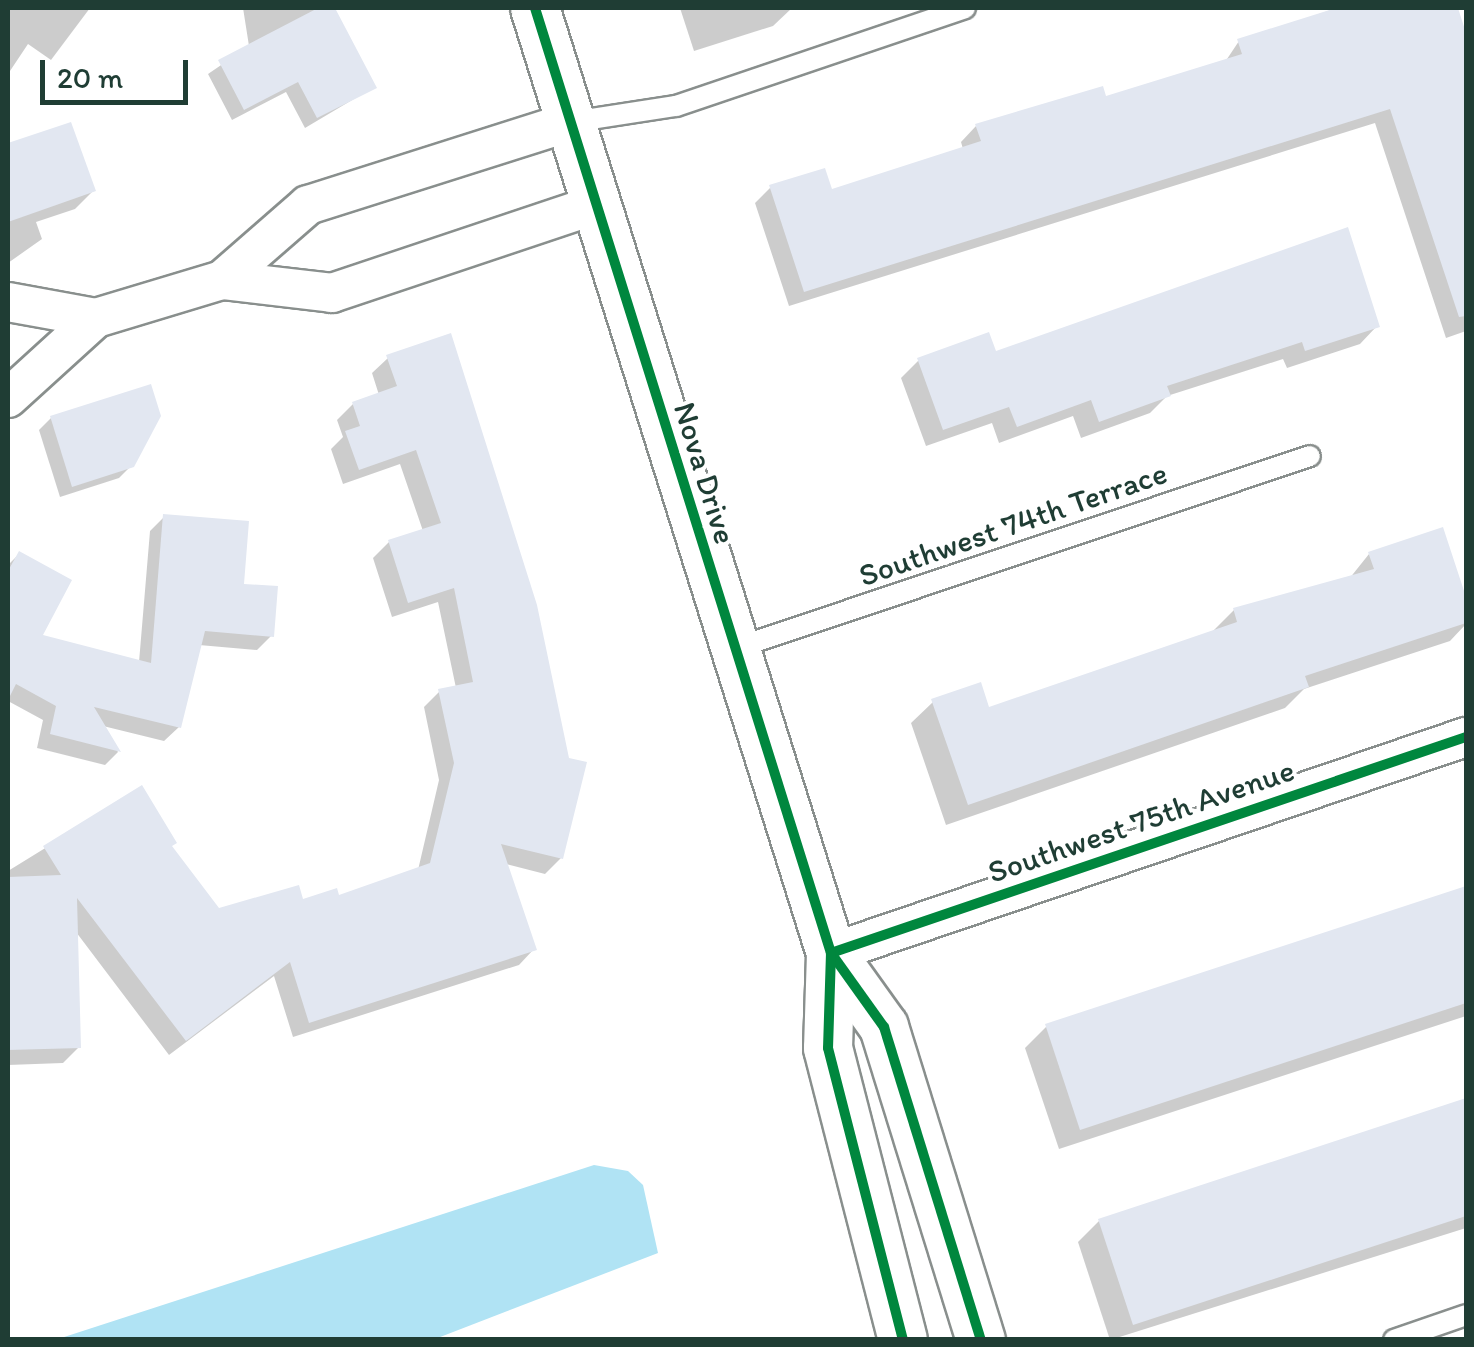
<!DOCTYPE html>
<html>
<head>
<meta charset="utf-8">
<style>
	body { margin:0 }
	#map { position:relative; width:1474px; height:1347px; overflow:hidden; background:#fff; font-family:Itim,sans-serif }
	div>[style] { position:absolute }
	.water>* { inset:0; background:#b0e3f4 }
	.shadow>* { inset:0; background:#0003 }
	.building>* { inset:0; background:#e2e7f1 }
	.roads { filter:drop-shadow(2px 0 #898f8d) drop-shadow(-2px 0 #898f8d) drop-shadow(0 2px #898f8d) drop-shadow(0 -2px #898f8d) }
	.service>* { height:20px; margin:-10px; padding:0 10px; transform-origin:10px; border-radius:10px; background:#fff }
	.minor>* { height:38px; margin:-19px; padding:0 19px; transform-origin:19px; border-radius:19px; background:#fff }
	.tertiary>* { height:48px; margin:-24px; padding:0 24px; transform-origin:24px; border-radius:24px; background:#fff }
	.cycleway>* { height:10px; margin:-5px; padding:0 5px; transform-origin:5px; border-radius:5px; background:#00873e }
	span { translate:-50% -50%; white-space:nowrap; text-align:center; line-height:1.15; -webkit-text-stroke:8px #fff; paint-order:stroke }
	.street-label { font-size:32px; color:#1f3d34 }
	.frame { position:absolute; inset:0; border:10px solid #1f3d34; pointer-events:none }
	.scale { position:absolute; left:40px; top:60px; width:148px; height:45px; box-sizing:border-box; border:5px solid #1f3d34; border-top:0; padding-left:12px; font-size:30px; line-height:35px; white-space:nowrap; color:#1f3d34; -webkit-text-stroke:8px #fff; paint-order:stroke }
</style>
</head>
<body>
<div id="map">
	<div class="water">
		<div style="clip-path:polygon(594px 1165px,628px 1171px,643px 1185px,658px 1253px,435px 1339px,58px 1339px)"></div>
	</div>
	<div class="shadow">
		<div style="clip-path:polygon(8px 8px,90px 8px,51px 60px,28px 44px,8px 74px)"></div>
		<div style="clip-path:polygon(243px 8px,332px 8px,374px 87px,305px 128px,286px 92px,232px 120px,208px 74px,249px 46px)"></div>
		<div style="clip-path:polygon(680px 8px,792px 8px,773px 26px,694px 51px)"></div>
		<div style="clip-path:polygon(1337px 8px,1455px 8px,1466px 42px,1466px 331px,1446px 338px,1375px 123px,789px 306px,755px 203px,770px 188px,830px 192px,963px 149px,961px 142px,976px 126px,1105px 99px,1225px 62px,1239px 41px)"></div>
		<div style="clip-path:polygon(69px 125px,93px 191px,75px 209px,36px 222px,42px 239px,8px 263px,8px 146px)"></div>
		<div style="clip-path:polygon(1377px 326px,1360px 344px,1287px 368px,1283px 359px,1167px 396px,1150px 413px,1081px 438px,1073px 416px,999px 443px,992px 423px,926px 446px,901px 378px,919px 360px)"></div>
		<div style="clip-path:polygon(388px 358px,561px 858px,545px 874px,506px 864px,534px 949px,519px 965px,293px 1037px,274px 976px,169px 1055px,76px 932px,79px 1047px,63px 1063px,8px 1065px,8px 871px,141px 789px,169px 847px,218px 911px,337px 898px,418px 870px,439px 780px,424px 707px,440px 691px,456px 688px,438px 602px,392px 617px,373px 558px,389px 542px,423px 531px,400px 464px,343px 484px,331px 449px,343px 437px,337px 420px,353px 404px,379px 395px,372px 373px)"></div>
		<div style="clip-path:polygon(51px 418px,132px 465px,119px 478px,60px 497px,39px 430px)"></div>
		<div style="clip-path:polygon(164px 517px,241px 586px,271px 636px,257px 650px,199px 645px,179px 727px,164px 741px,103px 726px,118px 752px,105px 765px,37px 748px,43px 720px,8px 701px,8px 565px,19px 554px,39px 637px,139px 662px,150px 531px)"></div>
		<div style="clip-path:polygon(1441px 530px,1466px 605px,1466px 624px,1450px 641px,1304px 689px,1285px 708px,946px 825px,911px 723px,933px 702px,988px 710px,1213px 631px,1234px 610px,1349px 579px,1369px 554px)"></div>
		<div style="clip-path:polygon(1464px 889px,1466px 1016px,1059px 1149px,1025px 1048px,1046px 1027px)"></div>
		<div style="clip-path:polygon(1466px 1100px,1466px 1228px,1110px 1340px,1078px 1242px,1099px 1221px)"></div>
	</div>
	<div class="building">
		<div style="clip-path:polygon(318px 8px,335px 8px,377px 88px,317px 118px,298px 82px,244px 110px,218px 60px)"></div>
		<div style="clip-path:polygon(1336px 8px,1458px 8px,1466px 33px,1466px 316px,1459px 317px,1390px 109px,804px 292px,769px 185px,825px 168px,832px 189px,981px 141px,975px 124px,1103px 86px,1106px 96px,1242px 54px,1237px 39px)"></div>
		<div style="clip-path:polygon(71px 122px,96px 191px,8px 222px,8px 143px)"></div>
		<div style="clip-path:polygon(1348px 227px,1380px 327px,1305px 351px,1302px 342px,1167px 386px,1171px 396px,1099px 422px,1091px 400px,1017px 427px,1009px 407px,943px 430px,917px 358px,989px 332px,996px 351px)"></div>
		<div style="clip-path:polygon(451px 333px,537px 605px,569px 758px,587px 762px,563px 859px,501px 844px,537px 950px,309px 1023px,290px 962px,186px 1041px,77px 898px,81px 1048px,8px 1050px,8px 877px,61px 875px,43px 846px,142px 785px,177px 843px,172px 846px,219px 908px,299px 885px,303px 899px,337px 888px,339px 895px,430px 863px,454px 763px,438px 689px,473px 682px,454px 588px,408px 603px,388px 540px,441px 523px,416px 450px,359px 470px,345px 431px,360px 426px,352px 402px,397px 386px,386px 355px)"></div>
		<div style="clip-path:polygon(151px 384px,161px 416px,134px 467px,72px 487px,50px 416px)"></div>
		<div style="clip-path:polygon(163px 514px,249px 521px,244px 584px,278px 586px,274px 637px,205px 631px,181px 728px,94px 707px,121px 752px,50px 734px,56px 706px,16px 684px,8px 700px,8px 571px,19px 551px,72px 580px,43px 635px,151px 663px)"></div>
		<div style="clip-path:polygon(1443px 527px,1466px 597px,1466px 623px,1305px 676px,1309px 687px,968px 805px,931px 699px,981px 682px,989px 707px,1237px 622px,1233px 608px,1374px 569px,1368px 552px)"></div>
		<div style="clip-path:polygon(1466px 886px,1466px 1003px,1080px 1130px,1045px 1024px)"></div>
		<div style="clip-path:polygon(1466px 1098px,1466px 1216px,1133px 1325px,1098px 1219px)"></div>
	</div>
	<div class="roads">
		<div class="service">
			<div style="left:571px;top:122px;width:106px;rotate:-8.7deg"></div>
			<div style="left:676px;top:106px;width:305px;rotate:-18.7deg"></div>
			<div style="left:736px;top:648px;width:605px;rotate:-18.49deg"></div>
			<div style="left:1394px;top:1340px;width:76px;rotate:-19.1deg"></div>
		</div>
		<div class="minor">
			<div style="left:222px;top:280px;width:114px;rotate:-41.1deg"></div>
			<div style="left:308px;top:205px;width:274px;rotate:-17.6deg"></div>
			<div style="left:8px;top:302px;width:89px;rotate:10.3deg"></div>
			<div style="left:8px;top:398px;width:119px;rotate:-42.3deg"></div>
			<div style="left:96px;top:318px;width:132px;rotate:-16.8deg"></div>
			<div style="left:222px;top:280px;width:111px;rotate:6.7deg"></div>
			<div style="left:332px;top:293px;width:277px;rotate:-18.5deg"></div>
			<div style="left:831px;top:953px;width:671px;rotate:-18.79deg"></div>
		</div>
		<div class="tertiary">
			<div style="left:535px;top:8px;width:990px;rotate:72.61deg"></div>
			<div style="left:831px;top:953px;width:91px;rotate:54.4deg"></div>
			<div style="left:884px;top:1027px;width:328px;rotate:72.8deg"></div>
			<div style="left:831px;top:953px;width:95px;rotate:91.8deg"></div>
			<div style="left:828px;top:1048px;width:301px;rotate:75.6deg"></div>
		</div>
	</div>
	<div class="cycleway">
		<div style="left:535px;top:8px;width:990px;rotate:72.61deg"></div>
		<div style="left:831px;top:953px;width:91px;rotate:54.4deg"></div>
		<div style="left:884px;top:1027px;width:328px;rotate:72.8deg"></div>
		<div style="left:831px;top:953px;width:671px;rotate:-18.79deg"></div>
		<div style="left:831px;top:953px;width:95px;rotate:91.8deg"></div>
		<div style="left:828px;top:1048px;width:301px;rotate:75.6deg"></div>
	</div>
	<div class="street-label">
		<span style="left:705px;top:473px;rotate:73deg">Nova Drive</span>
		<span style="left:1013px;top:524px;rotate:-19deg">Southwest 74th Terrace</span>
		<span style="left:1141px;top:821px;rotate:-19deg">Southwest 75th Avenue</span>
	</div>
	<div class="frame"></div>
	<div class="scale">20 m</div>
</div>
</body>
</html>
